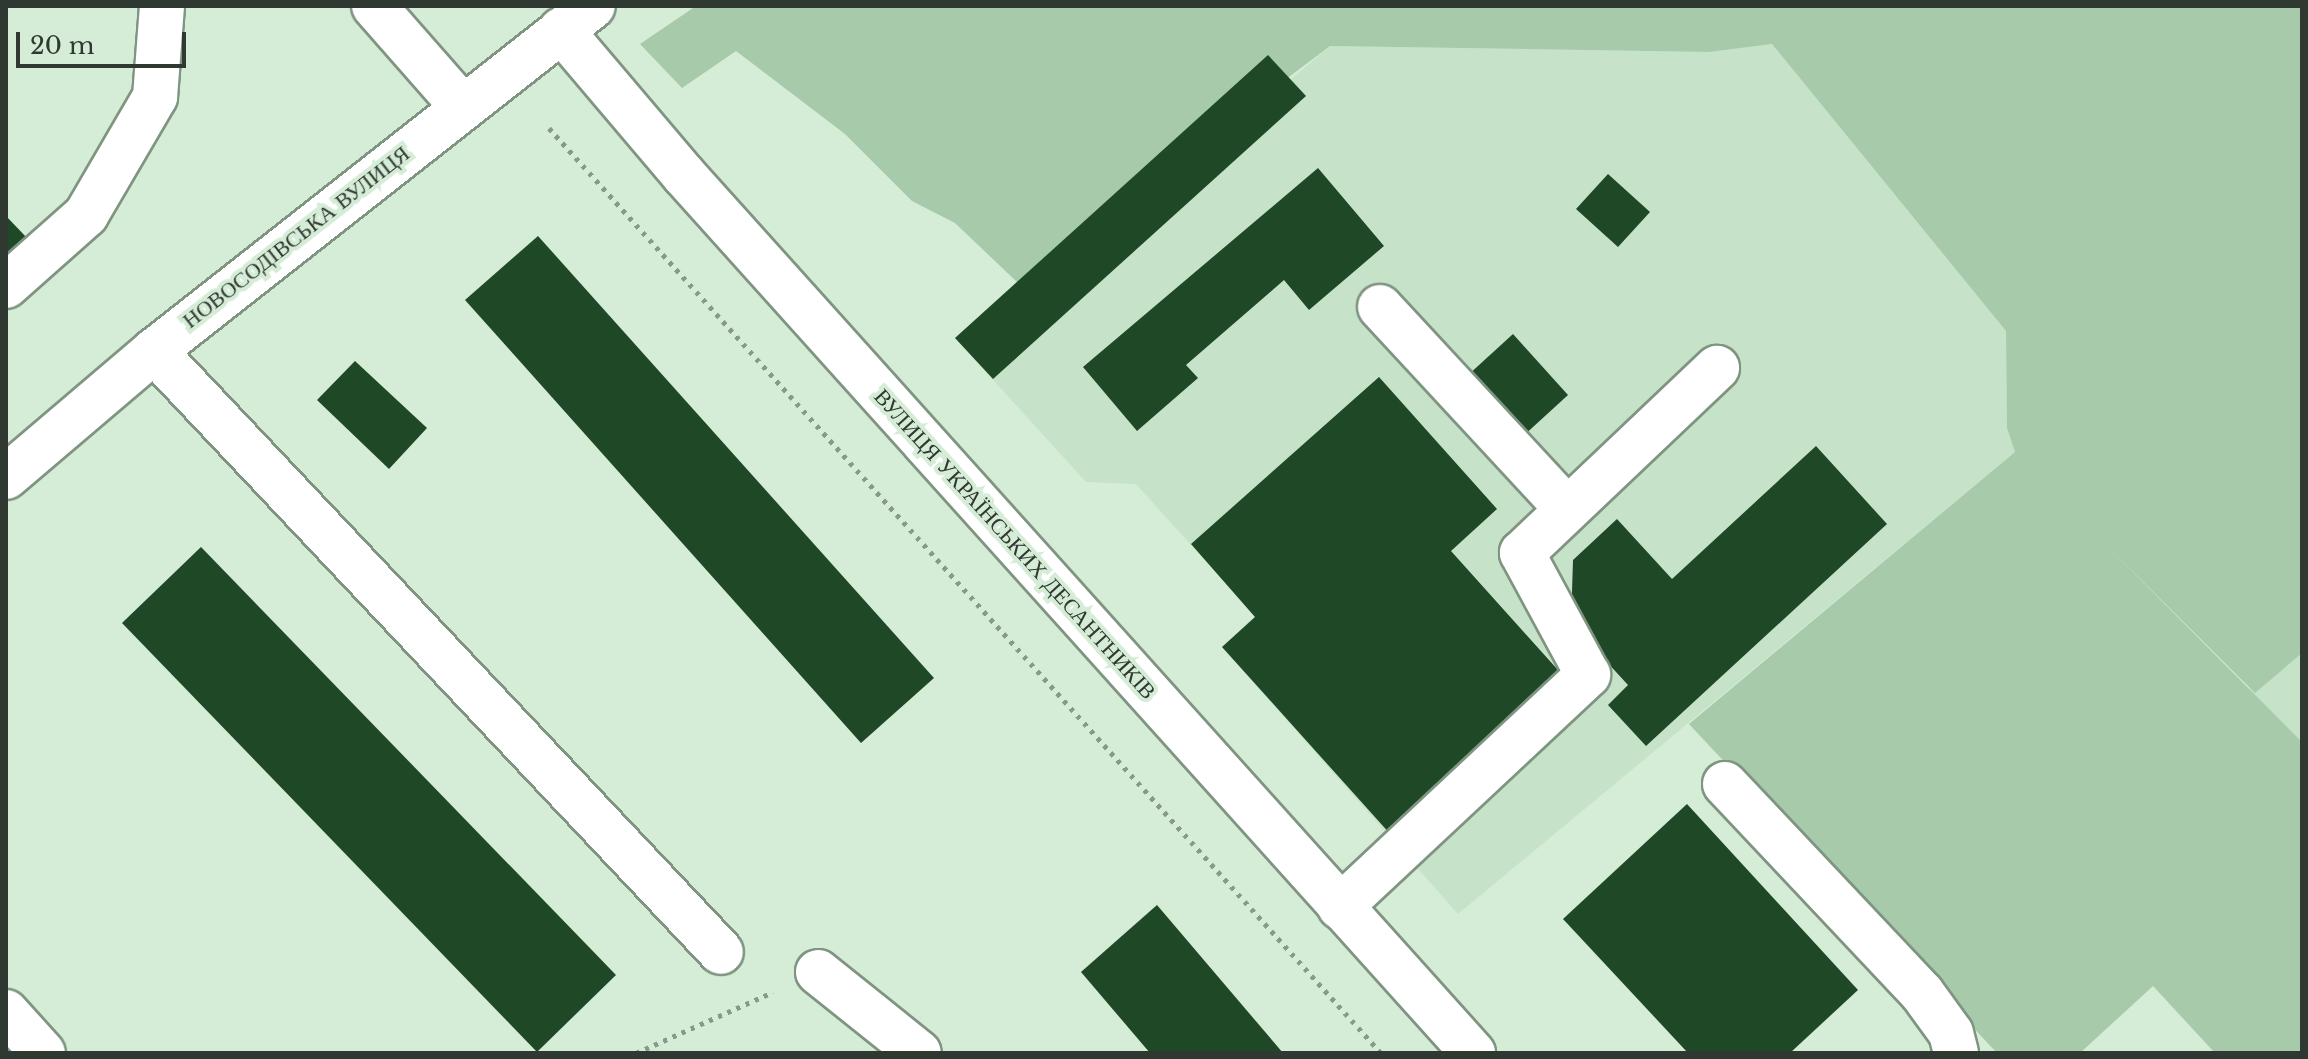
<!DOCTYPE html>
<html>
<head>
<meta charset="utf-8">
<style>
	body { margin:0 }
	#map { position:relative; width:2308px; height:1059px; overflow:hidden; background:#d5ecd7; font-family:"Libre Baskerville",serif }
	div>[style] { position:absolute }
	.built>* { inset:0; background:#c6e3c9 }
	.green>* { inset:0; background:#a6caaa }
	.building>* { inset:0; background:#1e4826 }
	.path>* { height:5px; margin-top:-2.5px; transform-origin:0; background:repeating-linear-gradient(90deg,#889889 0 4px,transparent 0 10px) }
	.roads { filter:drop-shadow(2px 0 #7f9581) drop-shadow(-2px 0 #7f9581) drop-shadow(0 2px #7f9581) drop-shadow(0 -2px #7f9581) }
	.minor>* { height:44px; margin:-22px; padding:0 22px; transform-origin:22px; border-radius:22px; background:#fff }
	span { translate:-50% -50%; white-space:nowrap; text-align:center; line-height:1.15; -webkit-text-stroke:8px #d5ecd7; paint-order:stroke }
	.street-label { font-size:22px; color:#303931 }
	.frame { position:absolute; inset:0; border:8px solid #303931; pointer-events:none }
	.scale { position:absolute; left:16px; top:32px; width:170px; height:36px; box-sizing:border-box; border:4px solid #303931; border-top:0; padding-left:10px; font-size:24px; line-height:28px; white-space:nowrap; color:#303931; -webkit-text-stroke:6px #d5ecd7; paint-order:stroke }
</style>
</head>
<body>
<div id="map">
	<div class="built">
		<div style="clip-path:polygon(1772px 44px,2006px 331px,2007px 428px,2015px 452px,1458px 914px,1222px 647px,1255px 616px,1136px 484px,1086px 482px,955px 338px,1268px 55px,1290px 80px,1330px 46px,1709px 52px)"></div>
		<div style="clip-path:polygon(2302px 644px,2302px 742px,2247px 690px)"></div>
	</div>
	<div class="green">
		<div style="clip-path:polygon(696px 6px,2302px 6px,2302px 653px,2255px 693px,2107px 546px,2302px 742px,2302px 1053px,2215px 1053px,2153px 986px,2080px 1053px,1997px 1053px,1689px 724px,2015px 452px,2007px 428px,2006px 331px,1772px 44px,1709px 52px,1330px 46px,1017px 282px,955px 223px,912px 201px,845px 134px,736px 51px,682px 88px,640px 44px)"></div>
	</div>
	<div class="building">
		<div style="clip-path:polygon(1268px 55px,1306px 96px,993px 379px,955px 338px)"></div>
		<div style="clip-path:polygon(1318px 168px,1384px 246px,1309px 310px,1284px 280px,1186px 365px,1198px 378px,1137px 431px,1083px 367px)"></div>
		<div style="clip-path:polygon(1608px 174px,1650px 212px,1618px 247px,1576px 209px)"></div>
		<div style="clip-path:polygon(6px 216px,28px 239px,6px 259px)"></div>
		<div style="clip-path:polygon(538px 236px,934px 678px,861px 743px,465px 300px)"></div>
		<div style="clip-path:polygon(1513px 334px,1568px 395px,1522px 437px,1467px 376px)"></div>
		<div style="clip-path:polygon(355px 361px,427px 428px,389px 469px,317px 400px)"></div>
		<div style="clip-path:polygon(1379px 377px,1497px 509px,1451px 551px,1567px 680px,1392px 836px,1222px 647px,1255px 617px,1191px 544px)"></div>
		<div style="clip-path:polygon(1816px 446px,1887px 524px,1646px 746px,1608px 705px,1628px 685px,1571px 623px,1573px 560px,1617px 519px,1672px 579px)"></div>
		<div style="clip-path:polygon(201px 547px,616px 975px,537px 1052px,122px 623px)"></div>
		<div style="clip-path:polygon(1687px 804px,1858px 990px,1790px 1053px,1688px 1053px,1563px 919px)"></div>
		<div style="clip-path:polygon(1157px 905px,1283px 1053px,1150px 1053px,1081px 972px)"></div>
	</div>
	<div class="path">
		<div style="left:549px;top:128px;width:1244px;rotate:48.03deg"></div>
		<div style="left:636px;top:1053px;width:150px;rotate:-24deg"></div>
	</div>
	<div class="roads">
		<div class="minor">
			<div style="left:374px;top:6px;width:133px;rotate:48.7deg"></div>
			<div style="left:561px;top:30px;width:189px;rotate:49.7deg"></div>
			<div style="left:683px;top:174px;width:1182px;rotate:48.05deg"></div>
			<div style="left:6px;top:286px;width:107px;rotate:-41.6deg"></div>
			<div style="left:86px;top:215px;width:137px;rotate:-59.7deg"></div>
			<div style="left:155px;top:97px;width:91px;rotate:-85.6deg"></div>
			<div style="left:1380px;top:307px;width:275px;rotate:47.2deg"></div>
			<div style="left:154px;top:351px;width:826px;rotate:46.67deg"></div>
			<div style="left:6px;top:477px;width:194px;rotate:-40.4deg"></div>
			<div style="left:154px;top:351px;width:558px;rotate:-38.16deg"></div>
			<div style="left:1725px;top:784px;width:287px;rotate:46.7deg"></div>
			<div style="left:1922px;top:993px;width:49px;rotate:54.1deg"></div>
			<div style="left:1951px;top:1033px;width:21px;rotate:76deg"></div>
			<div style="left:1340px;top:907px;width:340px;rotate:-43.1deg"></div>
			<div style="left:1588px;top:675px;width:139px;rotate:-118.4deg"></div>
			<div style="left:1522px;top:553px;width:269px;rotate:-43.5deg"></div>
			<div style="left:818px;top:972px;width:129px;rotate:38.7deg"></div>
			<div style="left:6px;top:1012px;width:55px;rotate:47.9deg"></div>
		</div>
	</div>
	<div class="street-label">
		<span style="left:296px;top:237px;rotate:-38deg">НОВОСОДІВСЬКА ВУЛИЦЯ</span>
		<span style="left:1015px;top:544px;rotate:48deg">ВУЛИЦЯ УКРАЇНСЬКИХ ДЕСАНТНИКІВ</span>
	</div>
	<div class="frame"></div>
	<div class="scale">20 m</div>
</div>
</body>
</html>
